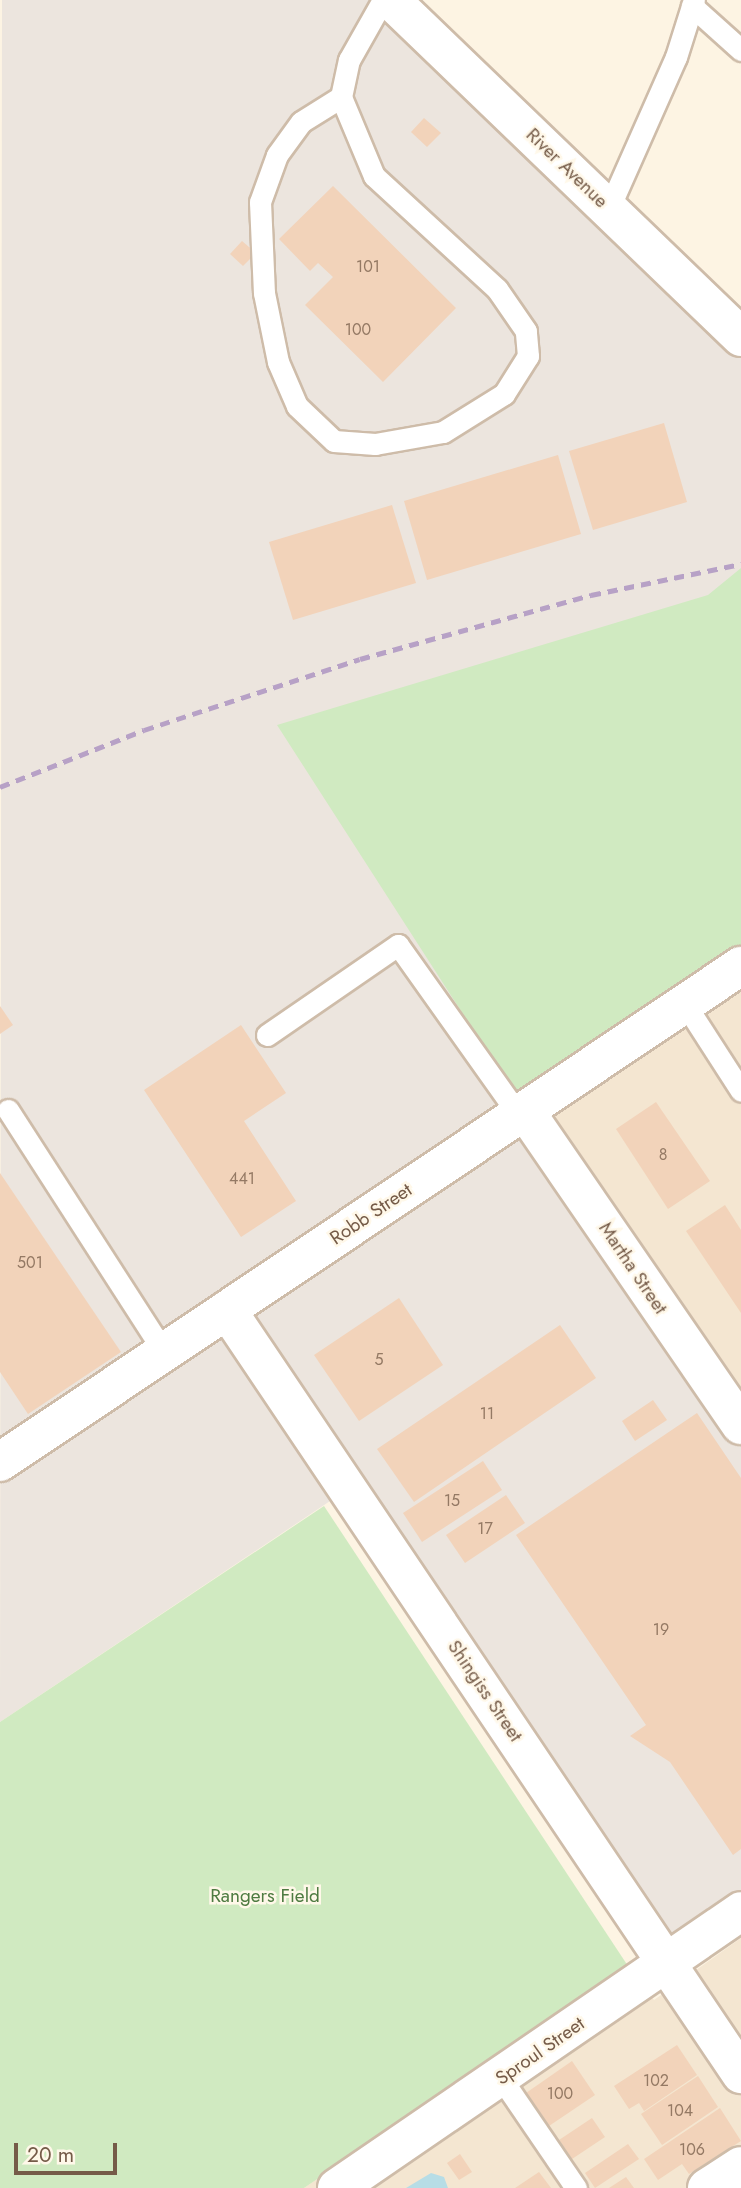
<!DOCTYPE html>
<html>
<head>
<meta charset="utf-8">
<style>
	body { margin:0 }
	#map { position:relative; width:741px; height:2188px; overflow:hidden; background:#fdf4e3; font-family:Jost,sans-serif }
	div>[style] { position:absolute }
	.residential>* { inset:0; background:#f4e6d1 }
	.industrial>* { inset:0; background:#ece5de }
	.green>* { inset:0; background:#d0eac1 }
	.water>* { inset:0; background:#b7dde6 }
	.building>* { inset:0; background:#f2d3ba }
	.roads { filter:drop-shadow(2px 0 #cebca9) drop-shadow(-2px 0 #cebca9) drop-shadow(0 2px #cebca9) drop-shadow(0 -2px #cebca9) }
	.service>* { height:21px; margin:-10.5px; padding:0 10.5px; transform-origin:10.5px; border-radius:10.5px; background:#fff }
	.minor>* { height:38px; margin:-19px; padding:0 19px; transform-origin:19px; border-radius:19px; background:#fff }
	.tertiary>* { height:38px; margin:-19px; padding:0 19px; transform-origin:19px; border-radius:19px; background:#fff }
	.rail>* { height:5px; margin-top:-2.5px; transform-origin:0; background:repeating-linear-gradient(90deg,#b7a1c6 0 10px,transparent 0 17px) }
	span { translate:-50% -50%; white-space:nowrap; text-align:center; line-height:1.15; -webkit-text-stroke:5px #fff8e9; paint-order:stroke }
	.number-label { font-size:16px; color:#947964 }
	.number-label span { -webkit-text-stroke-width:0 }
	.street-label { font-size:19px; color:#755b48 }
	.park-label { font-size:19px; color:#4e7b41 }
	.scale { position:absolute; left:14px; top:2143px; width:103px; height:32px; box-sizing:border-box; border:4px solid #755b48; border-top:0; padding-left:9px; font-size:21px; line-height:24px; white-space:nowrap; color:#755b48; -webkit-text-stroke:5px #fff8e9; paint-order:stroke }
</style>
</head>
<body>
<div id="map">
	<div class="residential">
		<div style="clip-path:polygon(741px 966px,741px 1425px,525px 1111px)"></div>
		<div style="clip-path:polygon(741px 1938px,741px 2188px,304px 2188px,630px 1969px,654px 2000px)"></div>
	</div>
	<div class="industrial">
		<div style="clip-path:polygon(2px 0,391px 0,741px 337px,741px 966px,525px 1111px,741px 1425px,741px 1911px,668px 1963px,348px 1489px,0 1722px)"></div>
	</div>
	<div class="green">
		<div style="clip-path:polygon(741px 568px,741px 964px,524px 1109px,277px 725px,708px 595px)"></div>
		<div style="clip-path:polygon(324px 1506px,630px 1969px,304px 2188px,0 2188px,0 1722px)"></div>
	</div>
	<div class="water">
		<div style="clip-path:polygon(431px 2173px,444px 2177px,448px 2188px,406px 2188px)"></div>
	</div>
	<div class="building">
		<div style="clip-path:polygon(424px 118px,441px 133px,427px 147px,411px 132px)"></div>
		<div style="clip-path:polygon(333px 186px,456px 308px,383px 382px,305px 305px,333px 277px,318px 263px,310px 271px,279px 239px)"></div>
		<div style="clip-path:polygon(242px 241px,256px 253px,243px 266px,230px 254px)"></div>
		<div style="clip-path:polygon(664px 423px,687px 502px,593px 530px,569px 451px)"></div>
		<div style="clip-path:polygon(558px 455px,581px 534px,427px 580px,404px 501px)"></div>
		<div style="clip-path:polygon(392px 505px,416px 583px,293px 620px,269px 542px)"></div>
		<div style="clip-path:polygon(0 1006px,13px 1025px,0 1034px)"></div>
		<div style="clip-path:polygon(241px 1025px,286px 1093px,244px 1121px,296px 1201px,241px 1237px,144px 1090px)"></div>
		<div style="clip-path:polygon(656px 1102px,710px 1181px,668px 1209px,616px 1129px)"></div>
		<div style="clip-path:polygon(0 1173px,121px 1352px,28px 1414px,0 1372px)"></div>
		<div style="clip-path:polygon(725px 1205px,741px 1230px,741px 1313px,686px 1231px)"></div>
		<div style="clip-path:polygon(399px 1298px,443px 1365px,359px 1421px,314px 1355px)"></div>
		<div style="clip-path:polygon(560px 1325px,596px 1378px,414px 1502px,377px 1449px)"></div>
		<div style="clip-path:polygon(653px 1400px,667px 1420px,635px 1441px,622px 1421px)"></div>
		<div style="clip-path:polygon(697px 1413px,741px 1478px,741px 1849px,733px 1855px,670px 1762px,630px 1736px,646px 1725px,516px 1535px)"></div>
		<div style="clip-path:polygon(483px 1461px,502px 1490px,422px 1542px,403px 1513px)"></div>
		<div style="clip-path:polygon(506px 1495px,525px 1523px,465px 1563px,446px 1535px)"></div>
		<div style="clip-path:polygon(677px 2045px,697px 2075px,644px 2111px,639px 2103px,629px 2109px,614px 2086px)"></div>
		<div style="clip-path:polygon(572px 2061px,595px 2095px,549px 2126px,526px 2093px)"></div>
		<div style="clip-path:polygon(698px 2076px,718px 2107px,662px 2145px,641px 2114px)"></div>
		<div style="clip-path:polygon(720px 2108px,741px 2141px,689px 2174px,682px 2164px,658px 2180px,644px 2159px)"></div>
		<div style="clip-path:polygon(592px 2118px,605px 2137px,572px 2159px,559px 2140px)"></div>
		<div style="clip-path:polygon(628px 2144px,639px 2159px,595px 2188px,585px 2173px)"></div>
		<div style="clip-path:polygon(460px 2154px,472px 2172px,459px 2180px,447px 2163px)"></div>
		<div style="clip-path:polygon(539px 2172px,551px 2188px,515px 2188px)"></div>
		<div style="clip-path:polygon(626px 2177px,634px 2188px,609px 2188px)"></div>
	</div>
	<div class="roads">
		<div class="service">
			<div style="left:692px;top:6px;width:66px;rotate:41.9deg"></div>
			<div style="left:341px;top:97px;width:47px;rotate:148deg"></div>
			<div style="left:301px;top:122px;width:41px;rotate:126deg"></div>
			<div style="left:277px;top:155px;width:50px;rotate:109.9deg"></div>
			<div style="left:260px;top:202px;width:91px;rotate:87.5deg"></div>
			<div style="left:264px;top:293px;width:70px;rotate:78.5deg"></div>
			<div style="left:278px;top:362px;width:48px;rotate:66.6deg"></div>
			<div style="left:297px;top:406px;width:51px;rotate:43.4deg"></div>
			<div style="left:334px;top:441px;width:41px;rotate:4.2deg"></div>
			<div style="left:375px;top:444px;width:69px;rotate:-10deg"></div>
			<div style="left:443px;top:432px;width:72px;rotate:-31.9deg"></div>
			<div style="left:504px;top:394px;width:45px;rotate:-57.7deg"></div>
			<div style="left:528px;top:356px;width:25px;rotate:-95deg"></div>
			<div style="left:526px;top:331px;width:51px;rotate:-124.6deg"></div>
			<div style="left:497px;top:289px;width:167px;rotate:-137.4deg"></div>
			<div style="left:374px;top:176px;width:86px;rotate:-112.7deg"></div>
			<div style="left:341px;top:97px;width:38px;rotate:-78deg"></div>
			<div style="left:349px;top:60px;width:69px;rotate:-60.5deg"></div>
			<div style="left:609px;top:208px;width:165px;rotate:-66.1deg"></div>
			<div style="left:676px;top:57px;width:60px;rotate:-72.5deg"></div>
			<div style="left:685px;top:1004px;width:103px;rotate:57.2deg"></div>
			<div style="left:267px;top:1035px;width:159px;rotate:-34.5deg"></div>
			<div style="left:398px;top:945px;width:209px;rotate:54.6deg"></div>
			<div style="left:8px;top:1110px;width:288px;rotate:57.2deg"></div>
			<div style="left:501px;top:2078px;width:133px;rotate:55.7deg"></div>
		</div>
		<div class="minor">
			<div style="left:525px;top:1111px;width:381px;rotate:55.5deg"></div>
			<div style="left:227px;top:1310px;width:921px;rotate:56.07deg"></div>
			<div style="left:0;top:1462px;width:892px;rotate:-33.8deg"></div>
			<div style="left:337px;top:2188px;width:490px;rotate:-34.4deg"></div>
			<div style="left:707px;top:2188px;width:40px;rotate:-32.9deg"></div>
		</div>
		<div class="tertiary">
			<div style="left:391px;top:0;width:486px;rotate:43.9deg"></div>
		</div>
	</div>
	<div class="rail">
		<div style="left:0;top:787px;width:155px;rotate:-21.6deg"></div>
		<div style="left:144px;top:730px;width:227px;rotate:-18.2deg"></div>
		<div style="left:360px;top:659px;width:240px;rotate:-15.5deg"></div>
		<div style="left:591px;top:595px;width:153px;rotate:-11.7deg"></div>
	</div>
	<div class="number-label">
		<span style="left:368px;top:267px">101</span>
		<span style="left:358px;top:330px">100</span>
		<span style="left:663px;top:1155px">8</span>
		<span style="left:242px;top:1179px">441</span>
		<span style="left:30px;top:1263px">501</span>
		<span style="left:379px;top:1360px">5</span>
		<span style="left:487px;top:1414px">11</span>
		<span style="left:452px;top:1501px">15</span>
		<span style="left:485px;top:1529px">17</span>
		<span style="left:661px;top:1630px">19</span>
		<span style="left:656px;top:2081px">102</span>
		<span style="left:560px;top:2094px">100</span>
		<span style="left:680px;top:2111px">104</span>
		<span style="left:692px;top:2150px">106</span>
	</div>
	<div class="street-label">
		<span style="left:567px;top:168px;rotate:44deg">River Avenue</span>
		<span style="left:371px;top:1214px;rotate:-34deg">Robb Street</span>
		<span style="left:633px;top:1268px;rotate:56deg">Martha Street</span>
		<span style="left:485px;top:1691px;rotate:56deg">Shingiss Street</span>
		<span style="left:540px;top:2051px;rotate:-35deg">Sproul Street</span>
	</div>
	<div class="park-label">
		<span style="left:265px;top:1896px">Rangers Field</span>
	</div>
	<div class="scale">20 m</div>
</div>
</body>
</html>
